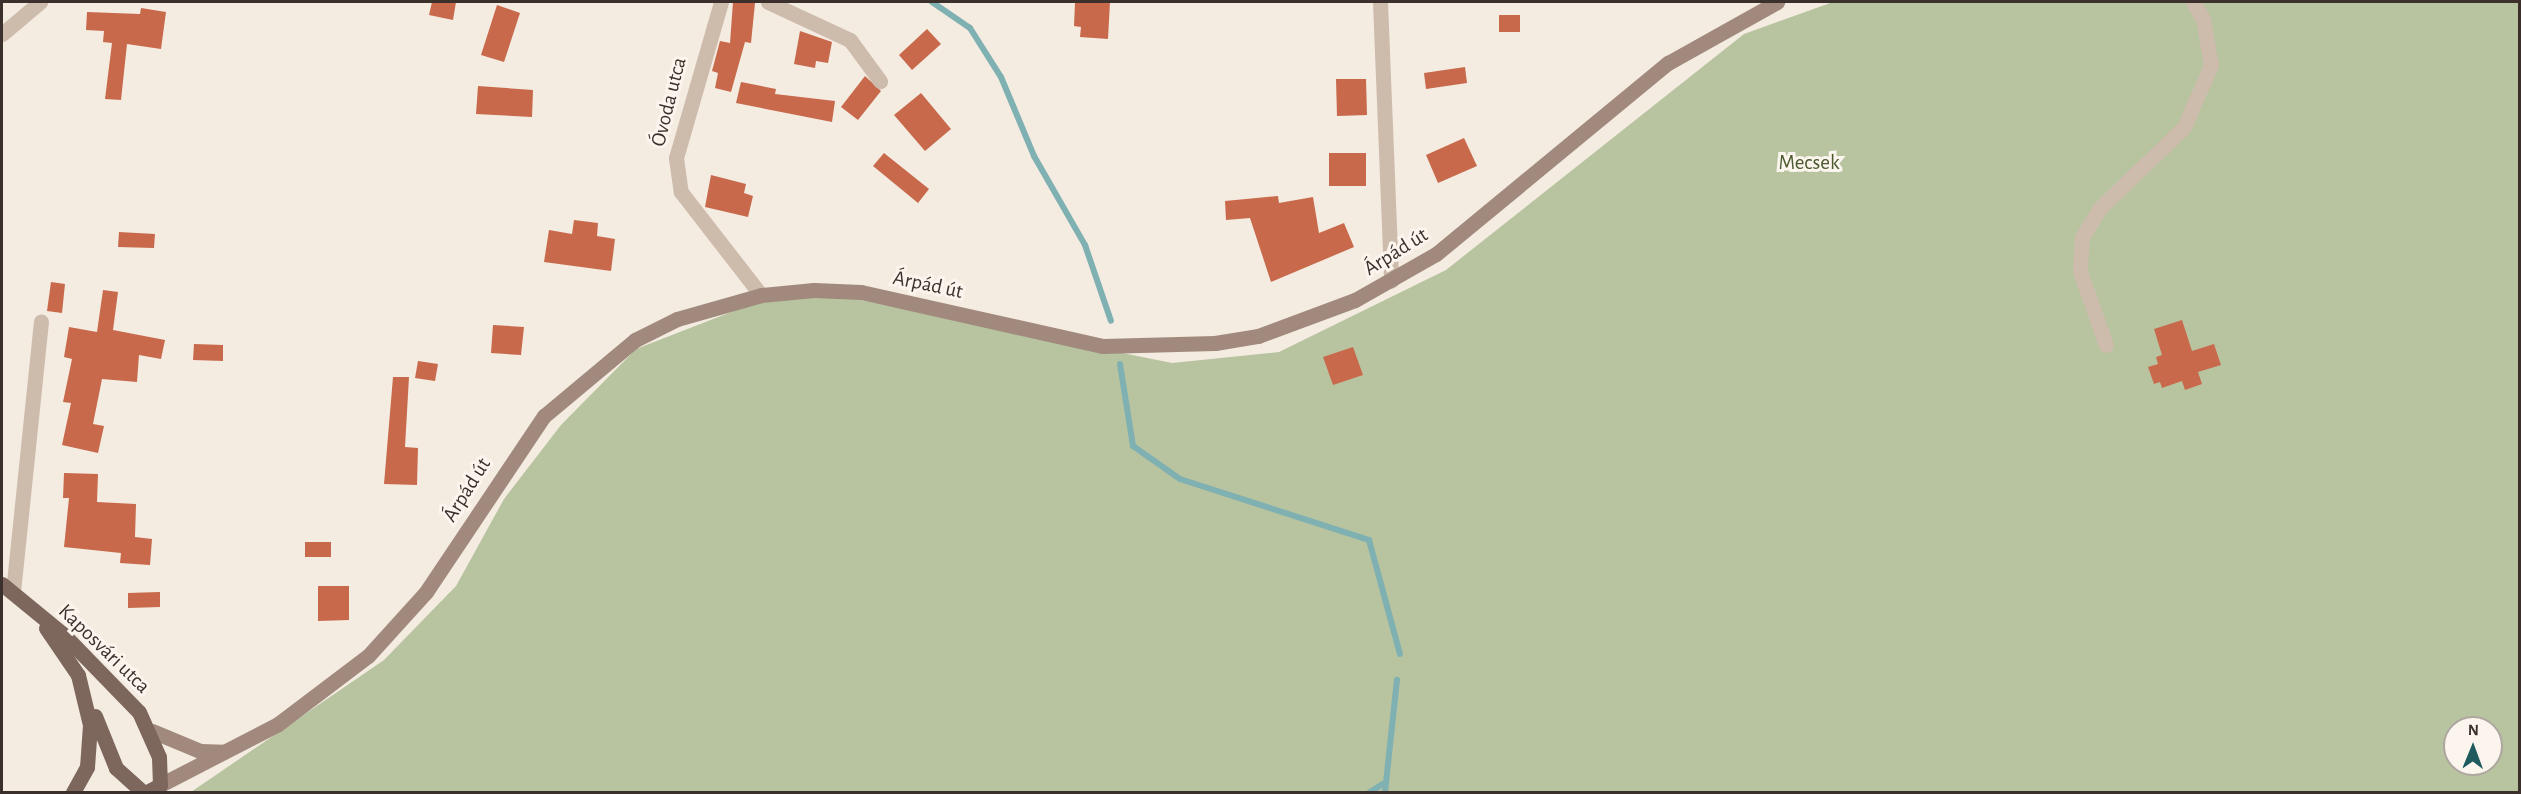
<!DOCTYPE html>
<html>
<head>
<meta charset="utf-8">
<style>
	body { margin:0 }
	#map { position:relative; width:2521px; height:794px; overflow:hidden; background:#f4ebe1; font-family:"Alegreya Sans",sans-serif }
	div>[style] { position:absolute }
	.green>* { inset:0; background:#b8c4a0 }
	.stream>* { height:6px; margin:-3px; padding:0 3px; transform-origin:3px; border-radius:3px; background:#7fb0b2 }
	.building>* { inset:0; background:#c8694b }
	.street>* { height:15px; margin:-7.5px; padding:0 7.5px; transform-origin:7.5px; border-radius:7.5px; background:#cdbbac }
	.secondary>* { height:15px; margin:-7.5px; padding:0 7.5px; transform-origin:7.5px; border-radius:7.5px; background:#a18a7d }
	.primary>* { height:15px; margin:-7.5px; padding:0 7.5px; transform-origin:7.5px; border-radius:7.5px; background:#7d675c }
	span { translate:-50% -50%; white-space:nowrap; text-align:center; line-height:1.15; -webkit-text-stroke:6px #fbf5ee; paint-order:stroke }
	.street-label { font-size:21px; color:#3b302b }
	.park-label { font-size:21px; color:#4a5a2e }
	.frame { position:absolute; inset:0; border:3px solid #3b302b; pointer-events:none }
	.north { position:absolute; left:2443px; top:716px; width:60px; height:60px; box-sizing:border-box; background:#fbf5ee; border:2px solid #aea6a0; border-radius:50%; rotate:1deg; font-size:16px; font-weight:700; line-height:24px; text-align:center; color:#3b302b }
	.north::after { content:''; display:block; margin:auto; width:21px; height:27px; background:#1f5a5e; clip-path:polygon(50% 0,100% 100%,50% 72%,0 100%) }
</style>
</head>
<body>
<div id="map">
	<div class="green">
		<div style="clip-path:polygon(evenodd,1833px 2px,2519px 2px,2519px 792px,191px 792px,384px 660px,456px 586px,504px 499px,561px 425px,636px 349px,767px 298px,836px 295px,1172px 363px,1279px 352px,1446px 270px,1744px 34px,1833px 2px,2455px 728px,2491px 728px,2491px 764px,2455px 764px,2455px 728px)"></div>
	</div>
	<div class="stream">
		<div style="left:932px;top:2px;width:46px;rotate:34.4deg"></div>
		<div style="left:970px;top:28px;width:58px;rotate:57.7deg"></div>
		<div style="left:1001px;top:77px;width:86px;rotate:67.3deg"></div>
		<div style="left:1034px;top:156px;width:103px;rotate:60.2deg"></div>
		<div style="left:1085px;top:245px;width:80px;rotate:71.1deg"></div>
		<div style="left:1120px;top:364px;width:83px;rotate:81deg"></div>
		<div style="left:1133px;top:446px;width:57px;rotate:35.1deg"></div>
		<div style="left:1180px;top:479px;width:199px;rotate:17.9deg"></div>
		<div style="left:1369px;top:540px;width:118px;rotate:74.8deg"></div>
		<div style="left:1370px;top:792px;width:15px;rotate:-32deg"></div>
		<div style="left:1385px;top:792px;width:113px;rotate:-83.9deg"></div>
	</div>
	<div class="building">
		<div style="clip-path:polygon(432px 2px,456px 2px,453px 20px,429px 15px)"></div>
		<div style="clip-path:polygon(733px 2px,755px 3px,751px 43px,745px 42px,731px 92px,715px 88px,718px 73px,712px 71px,720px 41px,730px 43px)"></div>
		<div style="clip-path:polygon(1110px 2px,1108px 39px,1080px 37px,1081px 27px,1074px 26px,1075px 3px)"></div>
		<div style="clip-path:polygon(497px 5px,520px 13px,504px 62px,481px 55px)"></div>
		<div style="clip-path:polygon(141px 8px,166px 12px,161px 49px,127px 44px,121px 100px,105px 99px,112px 43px,103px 42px,104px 31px,86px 30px,87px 12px,140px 14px)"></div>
		<div style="clip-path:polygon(1499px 15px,1520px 15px,1520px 32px,1499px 32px)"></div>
		<div style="clip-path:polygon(927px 29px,941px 44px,912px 70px,899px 55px)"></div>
		<div style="clip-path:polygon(800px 31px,832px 42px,828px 63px,816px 61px,815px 68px,794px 64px)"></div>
		<div style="clip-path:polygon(1465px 67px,1467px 83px,1426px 89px,1424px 73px)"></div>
		<div style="clip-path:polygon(865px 76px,881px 91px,858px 120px,841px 107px)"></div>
		<div style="clip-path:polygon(1336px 79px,1366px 79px,1367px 115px,1337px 116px)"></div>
		<div style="clip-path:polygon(741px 82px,776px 89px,775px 94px,835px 101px,832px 122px,736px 103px)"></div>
		<div style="clip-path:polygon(478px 86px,533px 90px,532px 117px,476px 114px)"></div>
		<div style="clip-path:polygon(921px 93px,951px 129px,925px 151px,894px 115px)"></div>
		<div style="clip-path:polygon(1464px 138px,1477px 166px,1438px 183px,1426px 155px)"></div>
		<div style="clip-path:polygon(884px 153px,929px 189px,918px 203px,873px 166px)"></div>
		<div style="clip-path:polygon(1329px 153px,1366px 153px,1366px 186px,1329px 186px)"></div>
		<div style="clip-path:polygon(711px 175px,746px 184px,744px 193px,753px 196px,748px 217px,705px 207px)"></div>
		<div style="clip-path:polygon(1278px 196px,1279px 203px,1313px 197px,1319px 233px,1344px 223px,1354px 247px,1271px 282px,1250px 218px,1226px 220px,1225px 201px)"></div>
		<div style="clip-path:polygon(574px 220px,598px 223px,597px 236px,615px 239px,611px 271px,544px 262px,549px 230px,572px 234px)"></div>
		<div style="clip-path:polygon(119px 232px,155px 234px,154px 248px,118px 247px)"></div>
		<div style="clip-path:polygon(51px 282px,65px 284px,62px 313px,47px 311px)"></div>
		<div style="clip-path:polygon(103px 290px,118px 292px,113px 330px,165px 340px,161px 359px,139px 355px,137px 382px,102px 379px,93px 424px,104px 426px,98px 453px,62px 445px,71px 403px,63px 402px,72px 359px,64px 357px,69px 327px,97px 332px)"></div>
		<div style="clip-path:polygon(2182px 320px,2192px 351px,2214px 344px,2221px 365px,2198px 372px,2202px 384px,2185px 390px,2182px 381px,2162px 388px,2160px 382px,2154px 384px,2148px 367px,2158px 364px,2156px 357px,2162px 355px,2154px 329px)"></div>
		<div style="clip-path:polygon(493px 325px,524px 327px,521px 355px,491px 353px)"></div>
		<div style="clip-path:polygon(194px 344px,223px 345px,223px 361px,193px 360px)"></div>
		<div style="clip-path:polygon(1353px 347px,1363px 375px,1333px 385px,1323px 357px)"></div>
		<div style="clip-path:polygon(418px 361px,438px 364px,435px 381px,415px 378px)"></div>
		<div style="clip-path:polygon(393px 377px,409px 377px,405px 447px,418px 448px,417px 485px,384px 484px)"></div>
		<div style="clip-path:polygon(64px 473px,98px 474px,97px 502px,136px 504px,135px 537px,152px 539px,150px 565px,120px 563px,121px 553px,64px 547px,69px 498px,63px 498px)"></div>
		<div style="clip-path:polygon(305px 542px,331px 542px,331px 557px,305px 557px)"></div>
		<div style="clip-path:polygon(318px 586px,349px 586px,349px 620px,318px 621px)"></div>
		<div style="clip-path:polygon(160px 592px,160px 607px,128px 608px,128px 593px)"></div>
	</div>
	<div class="street">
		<div style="left:721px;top:2px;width:162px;rotate:106.1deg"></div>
		<div style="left:676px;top:158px;width:34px;rotate:82deg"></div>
		<div style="left:681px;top:192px;width:130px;rotate:52.2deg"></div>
		<div style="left:768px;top:2px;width:90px;rotate:24.9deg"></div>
		<div style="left:850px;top:40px;width:51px;rotate:53.8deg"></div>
		<div style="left:1380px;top:2px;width:279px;rotate:87.7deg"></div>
		<div style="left:2px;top:34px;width:50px;rotate:-40.1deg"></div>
		<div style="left:2106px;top:345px;width:78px;rotate:-109.4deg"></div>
		<div style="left:2080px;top:271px;width:34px;rotate:-87deg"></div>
		<div style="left:2082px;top:237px;width:36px;rotate:-58deg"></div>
		<div style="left:2101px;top:207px;width:115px;rotate:-43.9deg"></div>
		<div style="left:2184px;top:127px;width:68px;rotate:-66.5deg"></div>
		<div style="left:2211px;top:65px;width:47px;rotate:-99.9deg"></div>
		<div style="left:2203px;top:19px;width:20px;rotate:-120deg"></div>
		<div style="left:13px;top:592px;width:272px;rotate:-84.1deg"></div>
	</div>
	<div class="secondary">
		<div style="left:152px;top:731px;width:52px;rotate:22.6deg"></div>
		<div style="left:200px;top:751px;width:24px;rotate:2deg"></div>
		<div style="left:160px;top:785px;width:133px;rotate:-27.3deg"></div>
		<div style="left:278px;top:724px;width:113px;rotate:-37.1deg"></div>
		<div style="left:368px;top:656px;width:86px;rotate:-47.8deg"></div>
		<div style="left:426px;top:592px;width:212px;rotate:-56.2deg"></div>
		<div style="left:544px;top:416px;width:119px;rotate:-39.9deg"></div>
		<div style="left:635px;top:340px;width:47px;rotate:-26.6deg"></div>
		<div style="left:677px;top:319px;width:87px;rotate:-15.9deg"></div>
		<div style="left:761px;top:295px;width:53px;rotate:-5.4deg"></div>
		<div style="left:814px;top:290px;width:47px;rotate:2.4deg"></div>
		<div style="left:861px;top:292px;width:248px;rotate:12.6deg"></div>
		<div style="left:1103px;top:346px;width:112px;rotate:-1.5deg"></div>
		<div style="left:1215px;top:343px;width:44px;rotate:-9.2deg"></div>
		<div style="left:1258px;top:336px;width:103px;rotate:-20.4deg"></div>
		<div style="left:1355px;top:300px;width:93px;rotate:-29.6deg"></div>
		<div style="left:1436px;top:254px;width:301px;rotate:-39.5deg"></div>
		<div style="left:1668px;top:63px;width:125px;rotate:-29.2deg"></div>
	</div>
	<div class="primary">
		<div style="left:2px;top:584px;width:80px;rotate:39.4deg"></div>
		<div style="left:64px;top:635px;width:107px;rotate:45.8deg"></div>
		<div style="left:139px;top:712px;width:49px;rotate:66deg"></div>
		<div style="left:159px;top:757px;width:28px;rotate:88deg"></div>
		<div style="left:160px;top:785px;width:15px;rotate:152deg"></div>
		<div style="left:46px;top:628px;width:57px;rotate:55.8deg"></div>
		<div style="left:78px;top:675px;width:51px;rotate:76.5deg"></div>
		<div style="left:90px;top:725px;width:42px;rotate:94.1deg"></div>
		<div style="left:87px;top:767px;width:29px;rotate:119deg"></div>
		<div style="left:95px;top:716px;width:56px;rotate:68deg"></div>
		<div style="left:116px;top:768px;width:36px;rotate:42deg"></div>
	</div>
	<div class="street-label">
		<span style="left:669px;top:102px;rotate:-76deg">Óvoda utca</span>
		<span style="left:1396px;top:252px;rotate:-32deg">Árpád út</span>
		<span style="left:928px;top:285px;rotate:12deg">Árpád út</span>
		<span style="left:467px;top:490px;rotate:-58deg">Árpád út</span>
		<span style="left:104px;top:649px;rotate:44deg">Kaposvári utca</span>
	</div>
	<div class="park-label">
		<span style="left:1809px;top:163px">Mecsek</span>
	</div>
	<div class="frame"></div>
	<div class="north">N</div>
</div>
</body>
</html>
